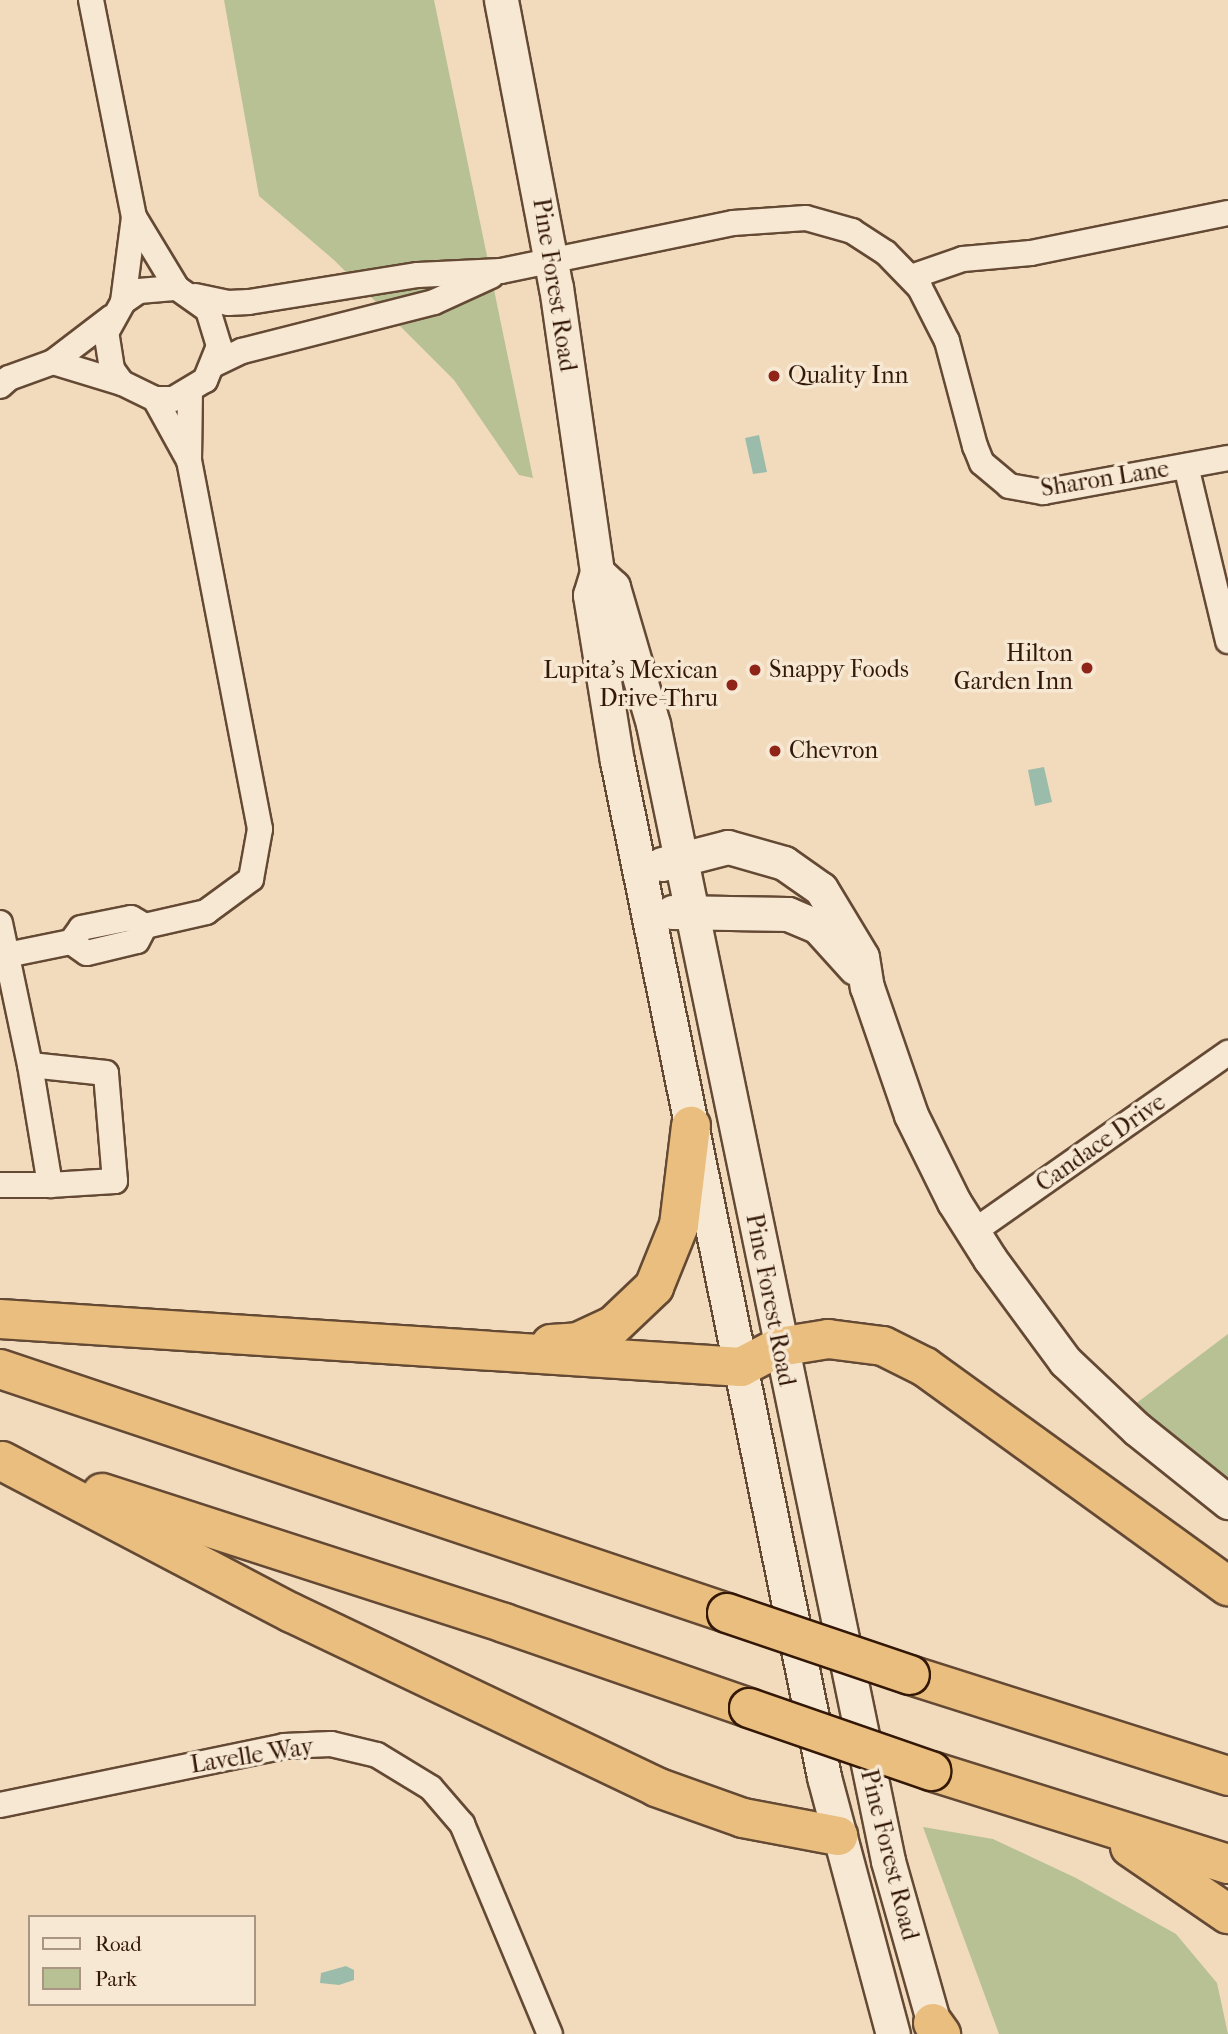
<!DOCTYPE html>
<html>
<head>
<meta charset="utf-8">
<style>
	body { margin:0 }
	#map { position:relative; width:1228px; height:2034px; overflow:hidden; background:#f2dbbc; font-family:"IM FELL French Canon",serif }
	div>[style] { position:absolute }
	.green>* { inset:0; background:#b7c194 }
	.water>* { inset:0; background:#9cbcab }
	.roads { filter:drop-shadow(2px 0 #644934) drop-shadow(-2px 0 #644934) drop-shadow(0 2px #644934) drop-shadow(0 -2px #644934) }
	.street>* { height:24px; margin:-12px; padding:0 12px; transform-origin:12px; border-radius:12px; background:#f7e8d3 }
	.secondary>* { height:33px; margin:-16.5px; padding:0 16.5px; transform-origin:16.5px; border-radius:16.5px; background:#f7e8d3 }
	.highway>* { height:38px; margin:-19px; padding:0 19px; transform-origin:19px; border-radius:19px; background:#e9be7e }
	.bridges { filter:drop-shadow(2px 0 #341807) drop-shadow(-2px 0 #341807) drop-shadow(0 2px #341807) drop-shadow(0 -2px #341807) }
	.highway-bridge>* { height:38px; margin:-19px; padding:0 19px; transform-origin:19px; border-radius:19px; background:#e9be7e }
	.dots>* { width:19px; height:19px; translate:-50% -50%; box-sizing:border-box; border:4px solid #f7e8d3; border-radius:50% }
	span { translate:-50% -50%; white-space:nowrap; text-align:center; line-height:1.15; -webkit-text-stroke:7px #f7e8d3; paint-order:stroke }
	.street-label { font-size:24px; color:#341807 }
	.poi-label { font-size:24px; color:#341807 }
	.left { translate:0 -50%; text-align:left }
	.right { translate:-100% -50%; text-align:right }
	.legend { position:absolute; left:28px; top:1915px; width:228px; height:91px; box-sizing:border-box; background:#f7e8d3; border:2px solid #a99581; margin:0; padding:9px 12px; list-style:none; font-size:21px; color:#341807 }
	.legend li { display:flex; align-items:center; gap:14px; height:35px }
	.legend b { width:35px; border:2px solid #a99581 }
</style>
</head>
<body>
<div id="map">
	<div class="green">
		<div style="clip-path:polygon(224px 0,434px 0,533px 478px,519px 475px,454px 380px,334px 260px,259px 196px)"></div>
		<div style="clip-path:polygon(1228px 1334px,1228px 1481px,1204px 1461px,1171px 1443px,1130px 1408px)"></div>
		<div style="clip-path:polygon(923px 1827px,993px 1839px,1076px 1878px,1176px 1934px,1217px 1983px,1228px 2034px,999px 2034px)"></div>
	</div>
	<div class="water">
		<div style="clip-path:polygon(759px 435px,767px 472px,753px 474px,745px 438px)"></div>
		<div style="clip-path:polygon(1044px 767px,1052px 802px,1035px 806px,1028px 770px)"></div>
		<div style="clip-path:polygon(346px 1966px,354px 1970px,354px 1980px,339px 1985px,320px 1983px,321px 1973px)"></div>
	</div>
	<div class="roads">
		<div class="street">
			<div style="left:91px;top:0;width:221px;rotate:78.8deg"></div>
			<div style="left:134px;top:217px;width:86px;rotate:97.4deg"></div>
			<div style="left:134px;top:217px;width:83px;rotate:58.8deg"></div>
			<div style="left:177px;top:288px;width:38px;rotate:35deg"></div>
			<div style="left:208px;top:310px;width:38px;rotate:73deg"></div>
			<div style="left:219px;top:346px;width:37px;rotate:112deg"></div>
			<div style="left:205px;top:380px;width:37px;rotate:149deg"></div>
			<div style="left:173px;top:399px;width:18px;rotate:180deg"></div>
			<div style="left:155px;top:399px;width:37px;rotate:-154deg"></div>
			<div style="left:122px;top:383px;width:17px;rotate:-126deg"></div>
			<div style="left:112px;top:369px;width:36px;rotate:-99deg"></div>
			<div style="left:106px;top:333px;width:35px;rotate:-61deg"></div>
			<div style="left:123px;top:302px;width:19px;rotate:-35deg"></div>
			<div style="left:139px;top:291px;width:38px;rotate:-5deg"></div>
			<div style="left:911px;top:277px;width:55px;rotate:-19.1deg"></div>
			<div style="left:963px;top:259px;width:68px;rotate:-5deg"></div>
			<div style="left:1031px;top:253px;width:201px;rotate:-11.5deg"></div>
			<div style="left:195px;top:296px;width:34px;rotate:12deg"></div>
			<div style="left:228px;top:303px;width:21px;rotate:-3deg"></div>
			<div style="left:249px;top:302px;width:171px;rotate:-9.1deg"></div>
			<div style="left:418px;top:275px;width:83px;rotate:-2.8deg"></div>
			<div style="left:501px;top:271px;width:237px;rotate:-11.7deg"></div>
			<div style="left:733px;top:223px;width:73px;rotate:-3.9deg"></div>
			<div style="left:806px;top:218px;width:48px;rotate:15.8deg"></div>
			<div style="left:852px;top:231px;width:40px;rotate:32.9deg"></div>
			<div style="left:886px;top:253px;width:49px;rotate:45.8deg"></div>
			<div style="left:920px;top:288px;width:59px;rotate:63deg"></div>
			<div style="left:947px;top:341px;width:109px;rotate:75.1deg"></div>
			<div style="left:975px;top:446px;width:18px;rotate:68deg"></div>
			<div style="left:982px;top:463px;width:35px;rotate:40deg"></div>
			<div style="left:1009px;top:486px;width:35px;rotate:10deg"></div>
			<div style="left:1043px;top:492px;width:188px;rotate:-10.4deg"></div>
			<div style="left:53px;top:362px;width:72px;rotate:16.9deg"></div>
			<div style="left:215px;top:364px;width:30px;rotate:-26deg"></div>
			<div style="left:242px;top:351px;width:198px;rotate:-14.3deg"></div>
			<div style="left:434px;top:302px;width:63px;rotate:-24.5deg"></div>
			<div style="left:0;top:386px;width:12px;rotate:-42deg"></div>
			<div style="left:9px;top:378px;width:47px;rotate:-20deg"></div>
			<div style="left:53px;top:362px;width:74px;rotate:-37.3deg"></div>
			<div style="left:155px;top:399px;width:66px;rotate:61.1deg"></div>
			<div style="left:1186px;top:466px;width:180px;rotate:76.5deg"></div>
			<div style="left:0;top:923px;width:145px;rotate:78.1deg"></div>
			<div style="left:71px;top:942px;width:17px;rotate:-54deg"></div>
			<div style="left:81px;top:928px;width:51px;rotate:-11.3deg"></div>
			<div style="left:131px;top:918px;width:16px;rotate:30deg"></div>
			<div style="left:145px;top:926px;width:63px;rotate:-12.9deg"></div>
			<div style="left:206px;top:912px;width:56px;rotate:-36.3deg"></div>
			<div style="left:251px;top:879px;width:51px;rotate:-79.8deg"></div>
			<div style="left:260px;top:829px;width:375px;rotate:-100.9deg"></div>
			<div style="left:189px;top:461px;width:69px;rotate:-89.2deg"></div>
			<div style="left:7px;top:955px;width:65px;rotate:-11.5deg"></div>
			<div style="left:71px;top:942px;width:19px;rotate:35deg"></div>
			<div style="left:87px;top:953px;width:51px;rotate:-13.5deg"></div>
			<div style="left:137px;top:941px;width:17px;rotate:-62deg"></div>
			<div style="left:0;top:1185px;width:50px"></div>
			<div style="left:50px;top:1185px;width:65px;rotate:-3.5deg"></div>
			<div style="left:115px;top:1181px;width:108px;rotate:-94.8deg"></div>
			<div style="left:106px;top:1073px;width:76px;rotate:-174deg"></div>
			<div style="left:30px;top:1065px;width:122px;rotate:80.5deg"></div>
			<div style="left:973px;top:1232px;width:312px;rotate:-35.1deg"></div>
			<div style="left:0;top:1805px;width:290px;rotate:-11.7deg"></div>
			<div style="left:284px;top:1746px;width:47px;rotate:-2.4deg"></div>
			<div style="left:331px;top:1744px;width:47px;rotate:13.4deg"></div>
			<div style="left:377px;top:1755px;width:63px;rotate:31.4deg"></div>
			<div style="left:431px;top:1788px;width:48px;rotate:49.3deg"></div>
			<div style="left:462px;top:1824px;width:228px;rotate:67.3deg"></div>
		</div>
		<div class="secondary">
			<div style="left:501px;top:0;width:292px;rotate:79.2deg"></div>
			<div style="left:556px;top:287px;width:288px;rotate:81.8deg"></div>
			<div style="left:597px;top:572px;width:24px;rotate:107deg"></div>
			<div style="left:590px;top:595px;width:168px;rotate:80.8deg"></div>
			<div style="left:617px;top:761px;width:1037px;rotate:78.48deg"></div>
			<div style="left:824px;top:1777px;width:266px;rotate:75deg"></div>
			<div style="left:597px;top:572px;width:22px;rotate:43deg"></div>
			<div style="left:613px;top:587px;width:143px;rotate:73.7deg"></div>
			<div style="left:653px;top:724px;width:1161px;rotate:78.32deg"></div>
			<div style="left:888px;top:1861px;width:180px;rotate:74.2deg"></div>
			<div style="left:662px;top:864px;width:68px;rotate:-14.4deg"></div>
			<div style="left:728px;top:847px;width:58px;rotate:15.9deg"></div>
			<div style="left:784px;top:863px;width:45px;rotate:35.1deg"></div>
			<div style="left:821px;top:889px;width:79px;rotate:58.9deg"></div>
			<div style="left:862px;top:957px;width:30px;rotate:81deg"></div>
			<div style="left:867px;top:987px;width:135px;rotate:71deg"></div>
			<div style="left:911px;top:1115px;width:97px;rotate:63.7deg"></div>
			<div style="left:954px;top:1202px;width:67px;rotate:57.7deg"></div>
			<div style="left:990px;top:1259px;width:127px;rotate:53.7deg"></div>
			<div style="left:1065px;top:1361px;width:99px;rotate:43.4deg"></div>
			<div style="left:1137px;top:1429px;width:117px;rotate:38.7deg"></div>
			<div style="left:672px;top:912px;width:116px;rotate:1deg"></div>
			<div style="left:788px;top:914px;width:33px;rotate:23deg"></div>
			<div style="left:818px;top:927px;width:55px;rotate:47.9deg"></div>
		</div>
		<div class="highway">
			<div style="left:0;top:1319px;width:743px;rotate:3.71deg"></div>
			<div style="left:741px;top:1367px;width:43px;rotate:-27.8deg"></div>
			<div style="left:779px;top:1347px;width:50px;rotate:-9.3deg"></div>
			<div style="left:828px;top:1339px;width:55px;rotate:7.3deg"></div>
			<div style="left:883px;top:1346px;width:47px;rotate:26.6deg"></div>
			<div style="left:925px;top:1367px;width:374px;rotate:35.9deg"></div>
			<div style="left:551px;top:1344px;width:27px;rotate:-4deg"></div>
			<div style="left:578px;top:1342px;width:38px;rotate:-25deg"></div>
			<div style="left:613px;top:1326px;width:57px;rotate:-43.6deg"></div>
			<div style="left:654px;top:1287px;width:67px;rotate:-68deg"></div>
			<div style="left:679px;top:1225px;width:100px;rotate:-83.1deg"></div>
			<div style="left:0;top:1369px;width:767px;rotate:18.55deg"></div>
			<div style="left:2px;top:1461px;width:327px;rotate:27.7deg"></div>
			<div style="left:292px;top:1613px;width:403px;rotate:25.5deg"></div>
			<div style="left:656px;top:1787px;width:92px;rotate:19.6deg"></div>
			<div style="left:743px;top:1818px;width:97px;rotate:10.7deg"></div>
			<div style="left:102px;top:1493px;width:422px;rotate:17.9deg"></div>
			<div style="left:504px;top:1623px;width:259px;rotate:19.1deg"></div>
			<div style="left:910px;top:1675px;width:334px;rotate:17.6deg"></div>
			<div style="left:931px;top:1771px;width:311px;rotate:17.4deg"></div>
			<div style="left:1130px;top:1847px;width:119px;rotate:34.4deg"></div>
			<div style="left:933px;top:2023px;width:14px;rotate:54deg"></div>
		</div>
	</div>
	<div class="bridges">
		<div class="highway-bridge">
			<div style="left:727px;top:1613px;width:193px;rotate:18.7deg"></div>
			<div style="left:749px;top:1708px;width:193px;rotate:19.1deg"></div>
		</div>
	</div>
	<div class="dots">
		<div style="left:774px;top:376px;background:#8f2418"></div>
		<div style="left:1087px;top:668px;background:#8f2418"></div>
		<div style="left:755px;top:670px;background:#8f2418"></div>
		<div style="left:732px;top:685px;background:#8f2418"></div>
		<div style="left:775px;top:751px;background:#8f2418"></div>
	</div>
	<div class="street-label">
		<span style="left:554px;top:285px;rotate:81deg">Pine Forest Road</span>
		<span style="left:1105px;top:479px;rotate:-9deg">Sharon Lane</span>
		<span style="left:1101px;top:1143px;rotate:-35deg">Candace Drive</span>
		<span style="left:770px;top:1300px;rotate:79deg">Pine Forest Road</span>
		<span style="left:252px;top:1756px;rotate:-9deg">Lavelle Way</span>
		<span style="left:889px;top:1855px;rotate:76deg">Pine Forest Road</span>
	</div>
	<div class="poi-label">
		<span class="left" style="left:788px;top:376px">Quality Inn</span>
		<span class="right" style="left:1073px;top:668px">Hilton<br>Garden Inn</span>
		<span class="left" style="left:769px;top:670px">Snappy Foods</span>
		<span class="right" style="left:718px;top:685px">Lupita's Mexican<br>Drive-Thru</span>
		<span class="left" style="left:789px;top:751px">Chevron</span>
	</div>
	<ul class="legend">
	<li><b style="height:9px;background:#f7e8d3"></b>Road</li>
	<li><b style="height:19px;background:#b7c194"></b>Park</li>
	</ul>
</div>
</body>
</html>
